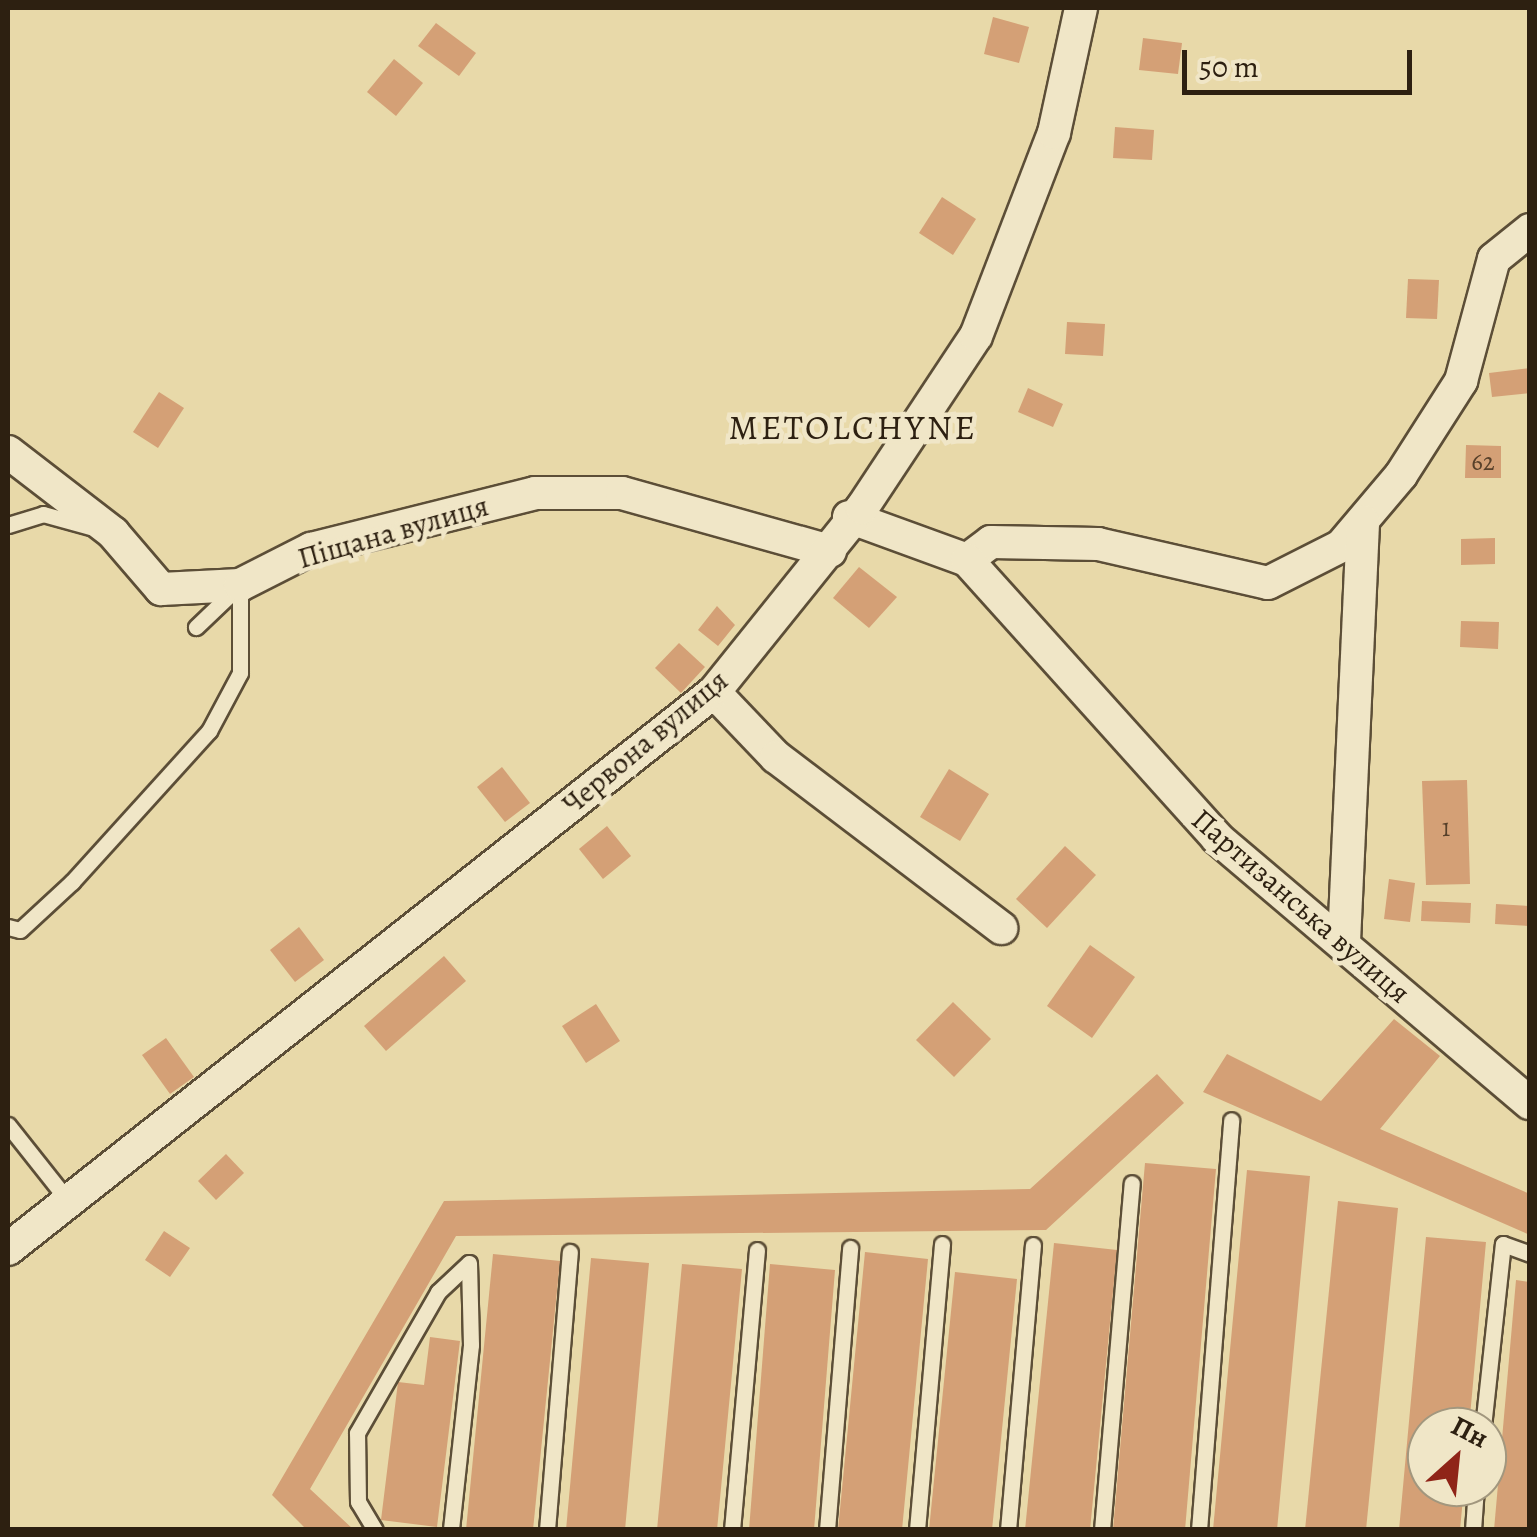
<!DOCTYPE html>
<html>
<head>
<meta charset="utf-8">
<style>
	body { margin:0 }
	#map { position:relative; width:1537px; height:1537px; overflow:hidden; background:#e8d9a9; font-family:Alegreya,serif }
	div>[style] { position:absolute }
	.building>* { inset:0; background:#d4a076 }
	.roads { filter:drop-shadow(2px 0 #5c4e37) drop-shadow(-2px 0 #5c4e37) drop-shadow(0 2px #5c4e37) drop-shadow(0 -2px #5c4e37) }
	.service>* { height:15px; margin:-7.5px; padding:0 7.5px; transform-origin:7.5px; border-radius:7.5px; background:#f0e6c7 }
	.minor>* { height:32px; margin:-16px; padding:0 16px; transform-origin:16px; border-radius:16px; background:#f0e6c7 }
	span { translate:-50% -50%; white-space:nowrap; text-align:center; line-height:1.15; -webkit-text-stroke:9px #f0e6c7; paint-order:stroke }
	.number-label { font-size:25px; color:#57402a }
	.number-label span { -webkit-text-stroke-width:0 }
	.street-label { font-size:30px; color:#2d2011 }
	.quarter-label { font-size:35px; color:#2d2011; letter-spacing:2.5px }
	.frame { position:absolute; inset:0; border:10px solid #2d2011; pointer-events:none }
	.north { position:absolute; left:1407px; top:1407px; width:100px; height:100px; box-sizing:border-box; background:#f0e6c7; border:2px solid #a2977e; border-radius:50%; rotate:27deg; font-size:28px; font-weight:700; line-height:40px; text-align:center; color:#2d2011 }
	.north::after { content:''; display:block; margin:auto; width:35px; height:45px; background:#8f2418; clip-path:polygon(50% 0,100% 100%,50% 72%,0 100%) }
	.scale { position:absolute; left:1182px; top:50px; width:230px; height:45px; box-sizing:border-box; border:5px solid #2d2011; border-top:0; padding-left:12px; font-size:30px; line-height:35px; white-space:nowrap; color:#2d2011; -webkit-text-stroke:8px #f0e6c7; paint-order:stroke }
</style>
</head>
<body>
<div id="map">
	<div class="building">
		<div style="clip-path:polygon(993px 17px,1029px 27px,1019px 63px,984px 54px)"></div>
		<div style="clip-path:polygon(436px 23px,476px 53px,459px 76px,418px 46px)"></div>
		<div style="clip-path:polygon(1143px 38px,1182px 43px,1178px 74px,1139px 70px)"></div>
		<div style="clip-path:polygon(394px 59px,423px 83px,396px 116px,367px 92px)"></div>
		<div style="clip-path:polygon(1115px 127px,1154px 130px,1152px 160px,1113px 158px)"></div>
		<div style="clip-path:polygon(942px 197px,976px 219px,953px 255px,919px 233px)"></div>
		<div style="clip-path:polygon(1408px 279px,1439px 280px,1437px 319px,1406px 318px)"></div>
		<div style="clip-path:polygon(1067px 322px,1105px 324px,1103px 356px,1065px 354px)"></div>
		<div style="clip-path:polygon(1530px 368px,1530px 393px,1492px 397px,1489px 373px)"></div>
		<div style="clip-path:polygon(1028px 388px,1063px 404px,1053px 427px,1018px 412px)"></div>
		<div style="clip-path:polygon(159px 392px,184px 408px,158px 448px,133px 432px)"></div>
		<div style="clip-path:polygon(1466px 445px,1501px 446px,1501px 478px,1465px 478px)"></div>
		<div style="clip-path:polygon(1495px 538px,1495px 564px,1461px 565px,1461px 539px)"></div>
		<div style="clip-path:polygon(859px 567px,897px 597px,869px 628px,833px 598px)"></div>
		<div style="clip-path:polygon(717px 606px,735px 625px,718px 646px,698px 630px)"></div>
		<div style="clip-path:polygon(1461px 621px,1499px 622px,1498px 649px,1460px 647px)"></div>
		<div style="clip-path:polygon(679px 643px,705px 667px,681px 693px,655px 668px)"></div>
		<div style="clip-path:polygon(502px 767px,530px 803px,505px 822px,477px 787px)"></div>
		<div style="clip-path:polygon(949px 769px,989px 794px,960px 841px,920px 817px)"></div>
		<div style="clip-path:polygon(1467px 780px,1470px 884px,1426px 885px,1422px 781px)"></div>
		<div style="clip-path:polygon(607px 826px,631px 856px,603px 879px,579px 849px)"></div>
		<div style="clip-path:polygon(1065px 846px,1096px 875px,1047px 928px,1016px 899px)"></div>
		<div style="clip-path:polygon(1389px 879px,1415px 883px,1410px 922px,1384px 919px)"></div>
		<div style="clip-path:polygon(1422px 901px,1471px 903px,1470px 923px,1421px 921px)"></div>
		<div style="clip-path:polygon(1496px 904px,1530px 906px,1530px 926px,1495px 924px)"></div>
		<div style="clip-path:polygon(299px 927px,324px 960px,295px 982px,270px 950px)"></div>
		<div style="clip-path:polygon(1090px 945px,1135px 977px,1092px 1038px,1047px 1006px)"></div>
		<div style="clip-path:polygon(444px 956px,466px 981px,386px 1051px,364px 1026px)"></div>
		<div style="clip-path:polygon(953px 1002px,991px 1039px,954px 1077px,916px 1040px)"></div>
		<div style="clip-path:polygon(596px 1004px,620px 1041px,586px 1063px,562px 1026px)"></div>
		<div style="clip-path:polygon(1394px 1019px,1440px 1056px,1380px 1129px,1530px 1194px,1530px 1235px,1203px 1092px,1227px 1054px,1321px 1101px)"></div>
		<div style="clip-path:polygon(166px 1038px,194px 1077px,170px 1094px,142px 1055px)"></div>
		<div style="clip-path:polygon(1157px 1074px,1184px 1103px,1046px 1230px,456px 1236px,310px 1489px,354px 1530px,307px 1530px,272px 1495px,444px 1201px,1030px 1189px)"></div>
		<div style="clip-path:polygon(226px 1154px,244px 1173px,216px 1200px,198px 1181px)"></div>
		<div style="clip-path:polygon(1145px 1163px,1216px 1169px,1185px 1530px,1113px 1530px)"></div>
		<div style="clip-path:polygon(1247px 1170px,1310px 1176px,1277px 1530px,1213px 1530px)"></div>
		<div style="clip-path:polygon(1338px 1201px,1398px 1208px,1366px 1530px,1305px 1530px)"></div>
		<div style="clip-path:polygon(164px 1231px,190px 1248px,170px 1277px,145px 1260px)"></div>
		<div style="clip-path:polygon(1426px 1237px,1486px 1242px,1469px 1427px,1427px 1427px,1427px 1487px,1464px 1487px,1460px 1530px,1399px 1530px)"></div>
		<div style="clip-path:polygon(1054px 1243px,1117px 1250px,1090px 1530px,1025px 1530px)"></div>
		<div style="clip-path:polygon(865px 1252px,928px 1259px,902px 1530px,838px 1530px)"></div>
		<div style="clip-path:polygon(493px 1254px,560px 1261px,533px 1530px,466px 1530px)"></div>
		<div style="clip-path:polygon(591px 1258px,649px 1263px,625px 1530px,566px 1530px)"></div>
		<div style="clip-path:polygon(682px 1264px,742px 1269px,717px 1530px,657px 1530px)"></div>
		<div style="clip-path:polygon(770px 1264px,835px 1270px,814px 1530px,749px 1530px)"></div>
		<div style="clip-path:polygon(955px 1272px,1017px 1279px,992px 1530px,929px 1530px)"></div>
		<div style="clip-path:polygon(1516px 1280px,1530px 1282px,1530px 1530px,1494px 1530px)"></div>
		<div style="clip-path:polygon(430px 1337px,460px 1341px,437px 1527px,381px 1520px,398px 1382px,424px 1385px)"></div>
	</div>
	<div class="roads">
		<div class="service">
			<div style="left:8px;top:525px;width:37px;rotate:-17deg"></div>
			<div style="left:43px;top:514px;width:49px;rotate:15.5deg"></div>
			<div style="left:8px;top:927px;width:12px;rotate:14deg"></div>
			<div style="left:20px;top:930px;width:71px;rotate:-42.7deg"></div>
			<div style="left:72px;top:882px;width:204px;rotate:-47.8deg"></div>
			<div style="left:209px;top:731px;width:66px;rotate:-61.9deg"></div>
			<div style="left:240px;top:673px;width:88px;rotate:-90deg"></div>
			<div style="left:240px;top:585px;width:61px;rotate:136.3deg"></div>
			<div style="left:8px;top:1125px;width:98px;rotate:51.6deg"></div>
			<div style="left:1483px;top:1427px;width:184px;rotate:-83.8deg"></div>
			<div style="left:1503px;top:1244px;width:29px;rotate:20deg"></div>
			<div style="left:375px;top:1530px;width:33px;rotate:-121deg"></div>
			<div style="left:358px;top:1502px;width:69px;rotate:-90.8deg"></div>
			<div style="left:357px;top:1433px;width:163px;rotate:-60.1deg"></div>
			<div style="left:438px;top:1292px;width:42px;rotate:-43.1deg"></div>
			<div style="left:469px;top:1263px;width:82px;rotate:88.6deg"></div>
			<div style="left:471px;top:1345px;width:186px;rotate:96.2deg"></div>
			<div style="left:547px;top:1530px;width:279px;rotate:-85.3deg"></div>
			<div style="left:732px;top:1530px;width:281px;rotate:-84.9deg"></div>
			<div style="left:827px;top:1530px;width:283px;rotate:-85.3deg"></div>
			<div style="left:917px;top:1530px;width:287px;rotate:-85deg"></div>
			<div style="left:1008px;top:1530px;width:286px;rotate:-85deg"></div>
			<div style="left:1102px;top:1530px;width:348px;rotate:-85.1deg"></div>
			<div style="left:1199px;top:1530px;width:411px;rotate:-85.5deg"></div>
			<div style="left:1473px;top:1530px;width:43px;rotate:-86deg"></div>
		</div>
		<div class="minor">
			<div style="left:8px;top:452px;width:133px;rotate:37.6deg"></div>
			<div style="left:113px;top:533px;width:74px;rotate:49.4deg"></div>
			<div style="left:161px;top:589px;width:79px;rotate:-2.9deg"></div>
			<div style="left:240px;top:585px;width:80px;rotate:-26.9deg"></div>
			<div style="left:311px;top:549px;width:231px;rotate:-14deg"></div>
			<div style="left:535px;top:493px;width:87px"></div>
			<div style="left:622px;top:493px;width:216px;rotate:15.6deg"></div>
			<div style="left:849px;top:517px;width:126px;rotate:20deg"></div>
			<div style="left:967px;top:560px;width:30px;rotate:-37deg"></div>
			<div style="left:991px;top:542px;width:107px;rotate:1.1deg"></div>
			<div style="left:1098px;top:544px;width:174px;rotate:12.9deg"></div>
			<div style="left:1268px;top:583px;width:82px;rotate:-26.9deg"></div>
			<div style="left:1341px;top:546px;width:93px;rotate:-49.8deg"></div>
			<div style="left:1401px;top:475px;width:112px;rotate:-57.4deg"></div>
			<div style="left:1461px;top:381px;width:126px;rotate:-74.9deg"></div>
			<div style="left:1494px;top:259px;width:46px;rotate:-38.9deg"></div>
			<div style="left:967px;top:560px;width:374px;rotate:48deg"></div>
			<div style="left:1217px;top:838px;width:410px;rotate:40.3deg"></div>
			<div style="left:714px;top:692px;width:90px;rotate:46.4deg"></div>
			<div style="left:776px;top:757px;width:283px;rotate:37.2deg"></div>
			<div style="left:1344px;top:942px;width:421px;rotate:-87.4deg"></div>
			<div style="left:8px;top:1249px;width:899px;rotate:-38.27deg"></div>
			<div style="left:714px;top:692px;width:236px;rotate:-51.2deg"></div>
			<div style="left:862px;top:508px;width:206px;rotate:-56.5deg"></div>
			<div style="left:976px;top:336px;width:217px;rotate:-69deg"></div>
			<div style="left:1054px;top:133px;width:128px;rotate:-77.8deg"></div>
		</div>
	</div>
	<div class="number-label">
		<span style="left:1483px;top:462px">62</span>
		<span style="left:1446px;top:828px">1</span>
	</div>
	<div class="street-label">
		<span style="left:393px;top:532px;rotate:-16deg">Піщана вулиця</span>
		<span style="left:645px;top:742px;rotate:-40deg">Червона вулиця</span>
		<span style="left:1301px;top:906px;rotate:41deg">Партизанська вулиця</span>
	</div>
	<div class="quarter-label">
		<span style="left:853px;top:427px">METOLCHYNE</span>
	</div>
	<div class="frame"></div>
	<div class="north">Пн</div>
	<div class="scale">50 m</div>
</div>
</body>
</html>
